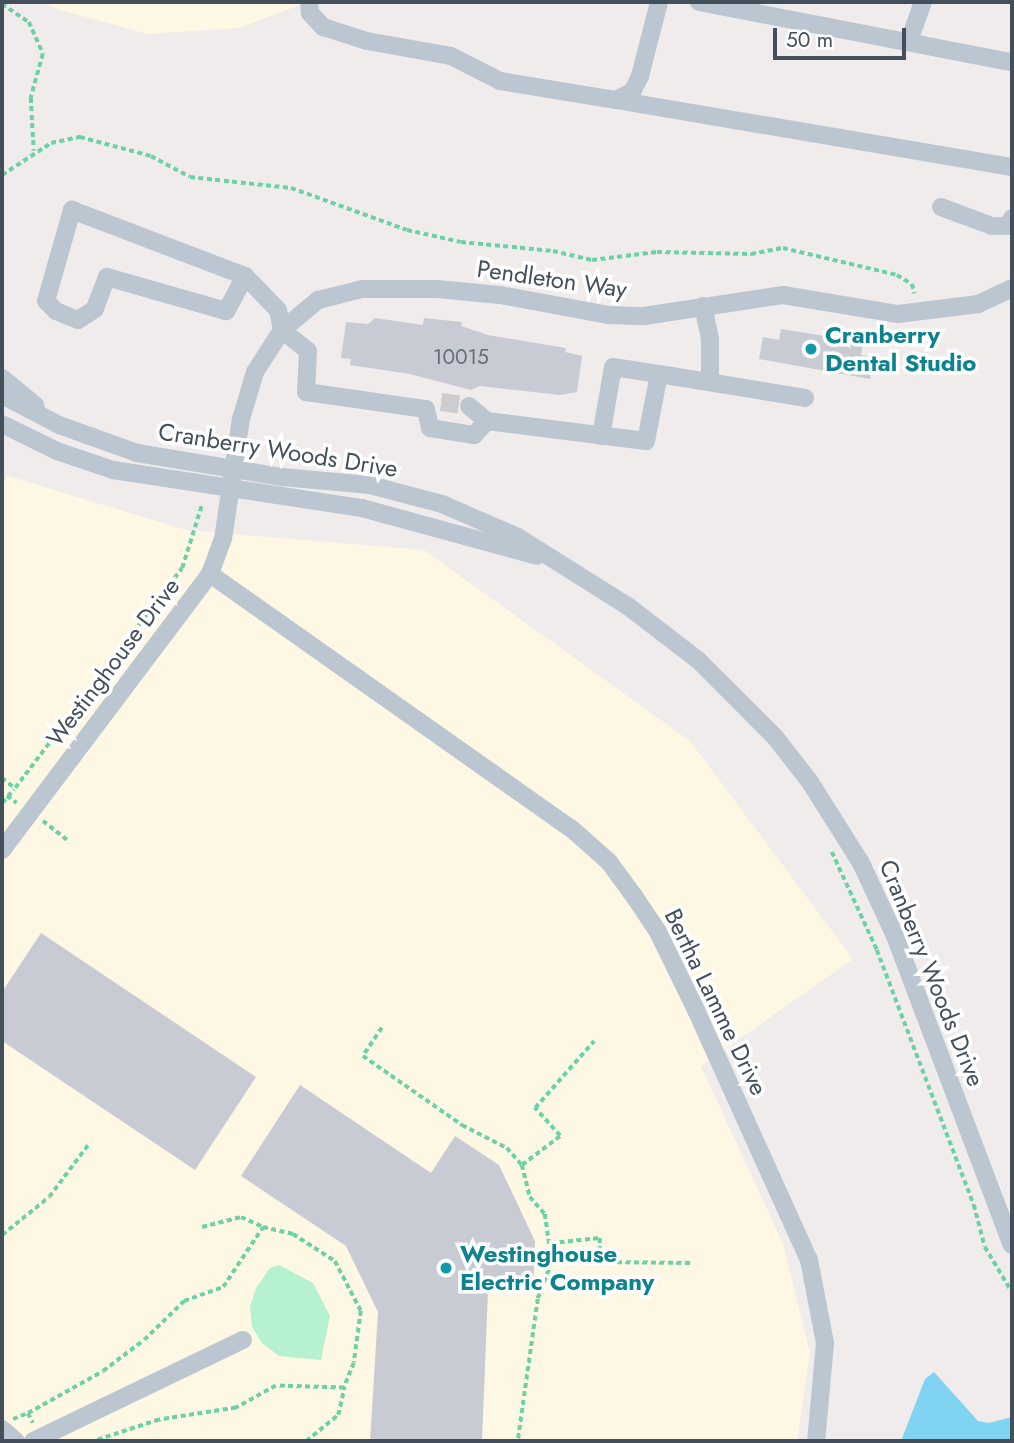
<!DOCTYPE html>
<html>
<head>
<meta charset="utf-8">
<style>
	body { margin:0 }
	#map { position:relative; width:1014px; height:1443px; overflow:hidden; background:#f0ecec; font-family:Jost,sans-serif }
	div>[style] { position:absolute }
	.commercial>* { inset:0; background:#fdf7e3 }
	.green>* { inset:0; background:#b6f2d0 }
	.water>* { inset:0; background:#80d4f2 }
	.building>* { inset:0; background:#c8cbd3 }
	.minor-tunnel>* { height:18px; margin-top:-9px; transform-origin:0; background:repeating-linear-gradient(90deg,#cdcdcf 0 18px,transparent 0 27px) }
	.path>* { height:3.5px; margin-top:-1.75px; transform-origin:0; background:repeating-linear-gradient(90deg,#6cd2a5 0 5px,transparent 0 8.5px) }
	.minor>* { height:18px; margin:-9px; padding:0 9px; transform-origin:9px; border-radius:9px; background:#bbc6d0 }
	.dots>* { width:19px; height:19px; translate:-50% -50%; box-sizing:border-box; border:4px solid #fff; border-radius:50% }
	span { translate:-50% -50%; white-space:nowrap; text-align:center; line-height:1.15; -webkit-text-stroke:7px #fff; paint-order:stroke }
	.number-label { font-size:21px; color:#646e79 }
	.number-label span { -webkit-text-stroke-width:0 }
	.street-label { font-size:24px; color:#434f5b }
	.culture-label { font-size:24px; color:#0d838f; font-weight:700 }
	.left { translate:0 -50%; text-align:left }
	.frame { position:absolute; inset:0; border:4px solid #434f5b; pointer-events:none }
	.scale { position:absolute; left:773px; top:28px; width:133px; height:32px; box-sizing:border-box; border:4px solid #434f5b; border-top:0; padding-left:9px; font-size:21px; line-height:24px; white-space:nowrap; color:#434f5b; -webkit-text-stroke:5px #fff; paint-order:stroke }
</style>
</head>
<body>
<div id="map">
	<div class="commercial">
		<div style="clip-path:polygon(43px 2px,308px 2px,239px 28px,148px 34px,60px 10px)"></div>
		<div style="clip-path:polygon(8px 476px,186px 530px,424px 550px,690px 741px,853px 959px,701px 1066px,783px 1244px,810px 1353px,797px 1441px,2px 1441px,2px 484px)"></div>
	</div>
	<div class="green">
		<div style="clip-path:polygon(279px 1265px,313px 1283px,330px 1316px,321px 1360px,279px 1356px,262px 1343px,252px 1327px,250px 1307px,256px 1288px,270px 1268px)"></div>
	</div>
	<div class="water">
		<div style="clip-path:polygon(934px 1372px,978px 1421px,989px 1423px,1012px 1417px,1012px 1441px,901px 1441px,925px 1379px)"></div>
	</div>
	<div class="building">
		<div style="clip-path:polygon(375px 318px,423px 325px,424px 318px,462px 322px,461px 326px,488px 335px,566px 348px,565px 352px,582px 356px,577px 392px,560px 395px,480px 386px,471px 390px,410px 374px,350px 365px,351px 359px,341px 358px,346px 322px,368px 324px)"></div>
		<div style="clip-path:polygon(781px 329px,863px 342px,861px 355px,874px 357px,870px 379px,759px 359px,763px 337px,779px 340px)"></div>
		<div style="clip-path:polygon(41px 933px,256px 1077px,195px 1170px,2px 1041px,2px 992px)"></div>
		<div style="clip-path:polygon(300px 1085px,431px 1173px,455px 1136px,499px 1165px,535px 1241px,533px 1293px,488px 1291px,482px 1441px,370px 1441px,378px 1312px,346px 1246px,241px 1176px)"></div>
	</div>
	<div class="minor-tunnel">
		<div style="left:441px;top:402px;width:28px;rotate:8deg"></div>
	</div>
	<div class="path">
		<div style="left:2px;top:4px;width:32px;rotate:34deg"></div>
		<div style="left:29px;top:22px;width:35px;rotate:66deg"></div>
		<div style="left:43px;top:54px;width:46px;rotate:105.3deg"></div>
		<div style="left:31px;top:98px;width:53px;rotate:86.8deg"></div>
		<div style="left:2px;top:175px;width:59px;rotate:-33.1deg"></div>
		<div style="left:51px;top:143px;width:30px;rotate:-12deg"></div>
		<div style="left:80px;top:137px;width:73px;rotate:15deg"></div>
		<div style="left:151px;top:156px;width:44px;rotate:28.3deg"></div>
		<div style="left:190px;top:177px;width:102px;rotate:6.2deg"></div>
		<div style="left:291px;top:188px;width:123px;rotate:19.9deg"></div>
		<div style="left:407px;top:230px;width:55px;rotate:12.5deg"></div>
		<div style="left:461px;top:242px;width:92px;rotate:5.6deg"></div>
		<div style="left:553px;top:251px;width:40px;rotate:13deg"></div>
		<div style="left:592px;top:260px;width:65px;rotate:-7deg"></div>
		<div style="left:657px;top:252px;width:94px;rotate:1.2deg"></div>
		<div style="left:751px;top:254px;width:33px;rotate:-11deg"></div>
		<div style="left:783px;top:248px;width:117px;rotate:13.3deg"></div>
		<div style="left:897px;top:275px;width:17px;rotate:31deg"></div>
		<div style="left:912px;top:284px;width:10px;rotate:73deg"></div>
		<div style="left:2px;top:778px;width:16px;rotate:38deg"></div>
		<div style="left:15px;top:788px;width:276px;rotate:-52.8deg"></div>
		<div style="left:182px;top:568px;width:67px;rotate:-72.6deg"></div>
		<div style="left:7px;top:796px;width:12px;rotate:35deg"></div>
		<div style="left:2px;top:803px;width:18px;rotate:-49deg"></div>
		<div style="left:43px;top:821px;width:34px;rotate:38deg"></div>
		<div style="left:832px;top:852px;width:108px;rotate:65.3deg"></div>
		<div style="left:877px;top:950px;width:273px;rotate:69.2deg"></div>
		<div style="left:974px;top:1205px;width:43px;rotate:75.3deg"></div>
		<div style="left:985px;top:1247px;width:52px;rotate:59deg"></div>
		<div style="left:382px;top:1028px;width:34px;rotate:124deg"></div>
		<div style="left:363px;top:1056px;width:121px;rotate:34.9deg"></div>
		<div style="left:462px;top:1125px;width:51px;rotate:27.1deg"></div>
		<div style="left:507px;top:1148px;width:23px;rotate:49deg"></div>
		<div style="left:522px;top:1165px;width:33px;rotate:76deg"></div>
		<div style="left:530px;top:1197px;width:23px;rotate:49deg"></div>
		<div style="left:545px;top:1214px;width:49px;rotate:81.7deg"></div>
		<div style="left:552px;top:1262px;width:40px;rotate:111deg"></div>
		<div style="left:538px;top:1299px;width:143px;rotate:98deg"></div>
		<div style="left:522px;top:1165px;width:48px;rotate:-37.3deg"></div>
		<div style="left:560px;top:1136px;width:38px;rotate:-132deg"></div>
		<div style="left:535px;top:1108px;width:89px;rotate:-48.6deg"></div>
		<div style="left:202px;top:1227px;width:40px;rotate:-14.4deg"></div>
		<div style="left:241px;top:1217px;width:24px;rotate:24deg"></div>
		<div style="left:2px;top:1235px;width:60px;rotate:-39deg"></div>
		<div style="left:49px;top:1197px;width:65px;rotate:-53.1deg"></div>
		<div style="left:551px;top:1243px;width:49px;rotate:-5.8deg"></div>
		<div style="left:600px;top:1238px;width:24px;rotate:90deg"></div>
		<div style="left:600px;top:1262px;width:92px;rotate:0.6deg"></div>
		<div style="left:28px;top:1413px;width:86px;rotate:-29.2deg"></div>
		<div style="left:103px;top:1371px;width:51px;rotate:-37.1deg"></div>
		<div style="left:144px;top:1340px;width:56px;rotate:-44.3deg"></div>
		<div style="left:184px;top:1301px;width:41px;rotate:-19.7deg"></div>
		<div style="left:223px;top:1287px;width:72px;rotate:-56.3deg"></div>
		<div style="left:263px;top:1227px;width:31px;rotate:13deg"></div>
		<div style="left:293px;top:1234px;width:50px;rotate:32.7deg"></div>
		<div style="left:335px;top:1261px;width:56px;rotate:62.5deg"></div>
		<div style="left:361px;top:1311px;width:52px;rotate:97.7deg"></div>
		<div style="left:354px;top:1363px;width:27px;rotate:112deg"></div>
		<div style="left:344px;top:1388px;width:68px;rotate:-178.3deg"></div>
		<div style="left:276px;top:1386px;width:46px;rotate:151.2deg"></div>
		<div style="left:236px;top:1408px;width:78px;rotate:171.1deg"></div>
		<div style="left:159px;top:1420px;width:67px;rotate:161.8deg"></div>
		<div style="left:13px;top:1419px;width:16px;rotate:-22deg"></div>
		<div style="left:28px;top:1413px;width:11px;rotate:63deg"></div>
		<div style="left:306px;top:1441px;width:41px;rotate:-39.1deg"></div>
		<div style="left:338px;top:1415px;width:28px;rotate:-77deg"></div>
	</div>
	<div class="minor">
		<div style="left:309px;top:2px;width:11px;rotate:85deg"></div>
		<div style="left:310px;top:13px;width:19px;rotate:47deg"></div>
		<div style="left:323px;top:27px;width:46px;rotate:17.7deg"></div>
		<div style="left:367px;top:41px;width:85px;rotate:10.1deg"></div>
		<div style="left:451px;top:56px;width:55px;rotate:27deg"></div>
		<div style="left:500px;top:81px;width:118px;rotate:9.3deg"></div>
		<div style="left:616px;top:100px;width:18px;rotate:-27deg"></div>
		<div style="left:632px;top:92px;width:18px;rotate:-63deg"></div>
		<div style="left:640px;top:76px;width:76px;rotate:-75.6deg"></div>
		<div style="left:699px;top:2px;width:319px;rotate:10.9deg"></div>
		<div style="left:909px;top:41px;width:41px;rotate:-70.3deg"></div>
		<div style="left:616px;top:100px;width:402px;rotate:9.6deg"></div>
		<div style="left:941px;top:207px;width:54px;rotate:20.4deg"></div>
		<div style="left:992px;top:226px;width:16px"></div>
		<div style="left:1008px;top:226px;width:9px;rotate:-63deg"></div>
		<div style="left:245px;top:276px;width:40px;rotate:118deg"></div>
		<div style="left:226px;top:311px;width:124px;rotate:-164.1deg"></div>
		<div style="left:107px;top:277px;width:34px;rotate:111deg"></div>
		<div style="left:95px;top:309px;width:20px;rotate:147deg"></div>
		<div style="left:78px;top:320px;width:24px;rotate:-158deg"></div>
		<div style="left:56px;top:311px;width:14px;rotate:-135deg"></div>
		<div style="left:46px;top:301px;width:95px;rotate:-74.1deg"></div>
		<div style="left:72px;top:210px;width:185px;rotate:20.9deg"></div>
		<div style="left:245px;top:276px;width:47px;rotate:45.9deg"></div>
		<div style="left:278px;top:310px;width:20px;rotate:79deg"></div>
		<div style="left:282px;top:330px;width:33px;rotate:39deg"></div>
		<div style="left:308px;top:351px;width:41px;rotate:92.8deg"></div>
		<div style="left:306px;top:392px;width:121px;rotate:8.1deg"></div>
		<div style="left:426px;top:409px;width:19px;rotate:78deg"></div>
		<div style="left:430px;top:428px;width:45px;rotate:9deg"></div>
		<div style="left:474px;top:435px;width:19px;rotate:-47deg"></div>
		<div style="left:487px;top:421px;width:160px;rotate:7.2deg"></div>
		<div style="left:646px;top:441px;width:68px;rotate:-79deg"></div>
		<div style="left:659px;top:374px;width:148px;rotate:9.3deg"></div>
		<div style="left:703px;top:306px;width:35px;rotate:78deg"></div>
		<div style="left:710px;top:340px;width:41px;rotate:90deg"></div>
		<div style="left:2px;top:378px;width:43px;rotate:39.3deg"></div>
		<div style="left:2px;top:395px;width:64px;rotate:27.8deg"></div>
		<div style="left:59px;top:425px;width:83px;rotate:19.7deg"></div>
		<div style="left:137px;top:453px;width:147px;rotate:9.4deg"></div>
		<div style="left:282px;top:477px;width:88px;rotate:5.2deg"></div>
		<div style="left:370px;top:485px;width:74px;rotate:14.8deg"></div>
		<div style="left:442px;top:504px;width:83px;rotate:23.5deg"></div>
		<div style="left:518px;top:537px;width:131px;rotate:32.2deg"></div>
		<div style="left:629px;top:607px;width:88px;rotate:37.6deg"></div>
		<div style="left:699px;top:661px;width:107px;rotate:45deg"></div>
		<div style="left:775px;top:737px;width:57px;rotate:52.1deg"></div>
		<div style="left:810px;top:782px;width:96px;rotate:57.8deg"></div>
		<div style="left:861px;top:863px;width:81px;rotate:65deg"></div>
		<div style="left:895px;top:936px;width:330px;rotate:69.3deg"></div>
		<div style="left:469px;top:406px;width:23px;rotate:40deg"></div>
		<div style="left:2px;top:424px;width:61px;rotate:26.1deg"></div>
		<div style="left:57px;top:451px;width:59px;rotate:18.7deg"></div>
		<div style="left:113px;top:470px;width:252px;rotate:8.7deg"></div>
		<div style="left:362px;top:508px;width:181px;rotate:15.3deg"></div>
		<div style="left:601px;top:436px;width:70px;rotate:-80.1deg"></div>
		<div style="left:613px;top:367px;width:47px;rotate:8.7deg"></div>
		<div style="left:210px;top:574px;width:443px;rotate:35.2deg"></div>
		<div style="left:572px;top:829px;width:50px;rotate:41.7deg"></div>
		<div style="left:609px;top:862px;width:42px;rotate:53.7deg"></div>
		<div style="left:634px;top:896px;width:43px;rotate:56.3deg"></div>
		<div style="left:658px;top:932px;width:87px;rotate:64deg"></div>
		<div style="left:696px;top:1010px;width:274px;rotate:65.7deg"></div>
		<div style="left:809px;top:1260px;width:85px;rotate:79.1deg"></div>
		<div style="left:825px;top:1343px;width:98px;rotate:95.2deg"></div>
		<div style="left:2px;top:850px;width:346px;rotate:-53deg"></div>
		<div style="left:210px;top:574px;width:37px;rotate:-70deg"></div>
		<div style="left:223px;top:539px;width:121px;rotate:-81.5deg"></div>
		<div style="left:241px;top:419px;width:49px;rotate:-73.4deg"></div>
		<div style="left:255px;top:372px;width:50px;rotate:-57.3deg"></div>
		<div style="left:282px;top:330px;width:47px;rotate:-39.8deg"></div>
		<div style="left:318px;top:300px;width:45px;rotate:-14deg"></div>
		<div style="left:362px;top:289px;width:75px"></div>
		<div style="left:437px;top:289px;width:63px;rotate:5.4deg"></div>
		<div style="left:500px;top:295px;width:111px;rotate:10.4deg"></div>
		<div style="left:609px;top:315px;width:35px;rotate:2deg"></div>
		<div style="left:644px;top:316px;width:141px;rotate:-8.6deg"></div>
		<div style="left:783px;top:295px;width:117px;rotate:9.4deg"></div>
		<div style="left:898px;top:314px;width:81px;rotate:-7.1deg"></div>
		<div style="left:978px;top:304px;width:38px;rotate:-25deg"></div>
		<div style="left:2px;top:1429px;width:18px;rotate:41deg"></div>
		<div style="left:33px;top:1441px;width:233px;rotate:-25.7deg"></div>
	</div>
	<div class="dots">
		<div style="left:811px;top:349px;background:#0f9aa8"></div>
		<div style="left:446px;top:1268px;background:#0f9aa8"></div>
	</div>
	<div class="number-label">
		<span style="left:461px;top:357px">10015</span>
	</div>
	<div class="street-label">
		<span style="left:552px;top:279px;rotate:8deg">Pendleton Way</span>
		<span style="left:278px;top:450px;rotate:9deg">Cranberry Woods Drive</span>
		<span style="left:113px;top:662px;rotate:-53deg">Westinghouse Drive</span>
		<span style="left:932px;top:973px;rotate:68deg">Cranberry Woods Drive</span>
		<span style="left:716px;top:1002px;rotate:64deg">Bertha Lamme Drive</span>
	</div>
	<div class="culture-label">
		<span class="left" style="left:825px;top:349px">Cranberry<br>Dental Studio</span>
		<span class="left" style="left:460px;top:1268px">Westinghouse<br>Electric Company</span>
	</div>
	<div class="frame"></div>
	<div class="scale">50 m</div>
</div>
</body>
</html>
